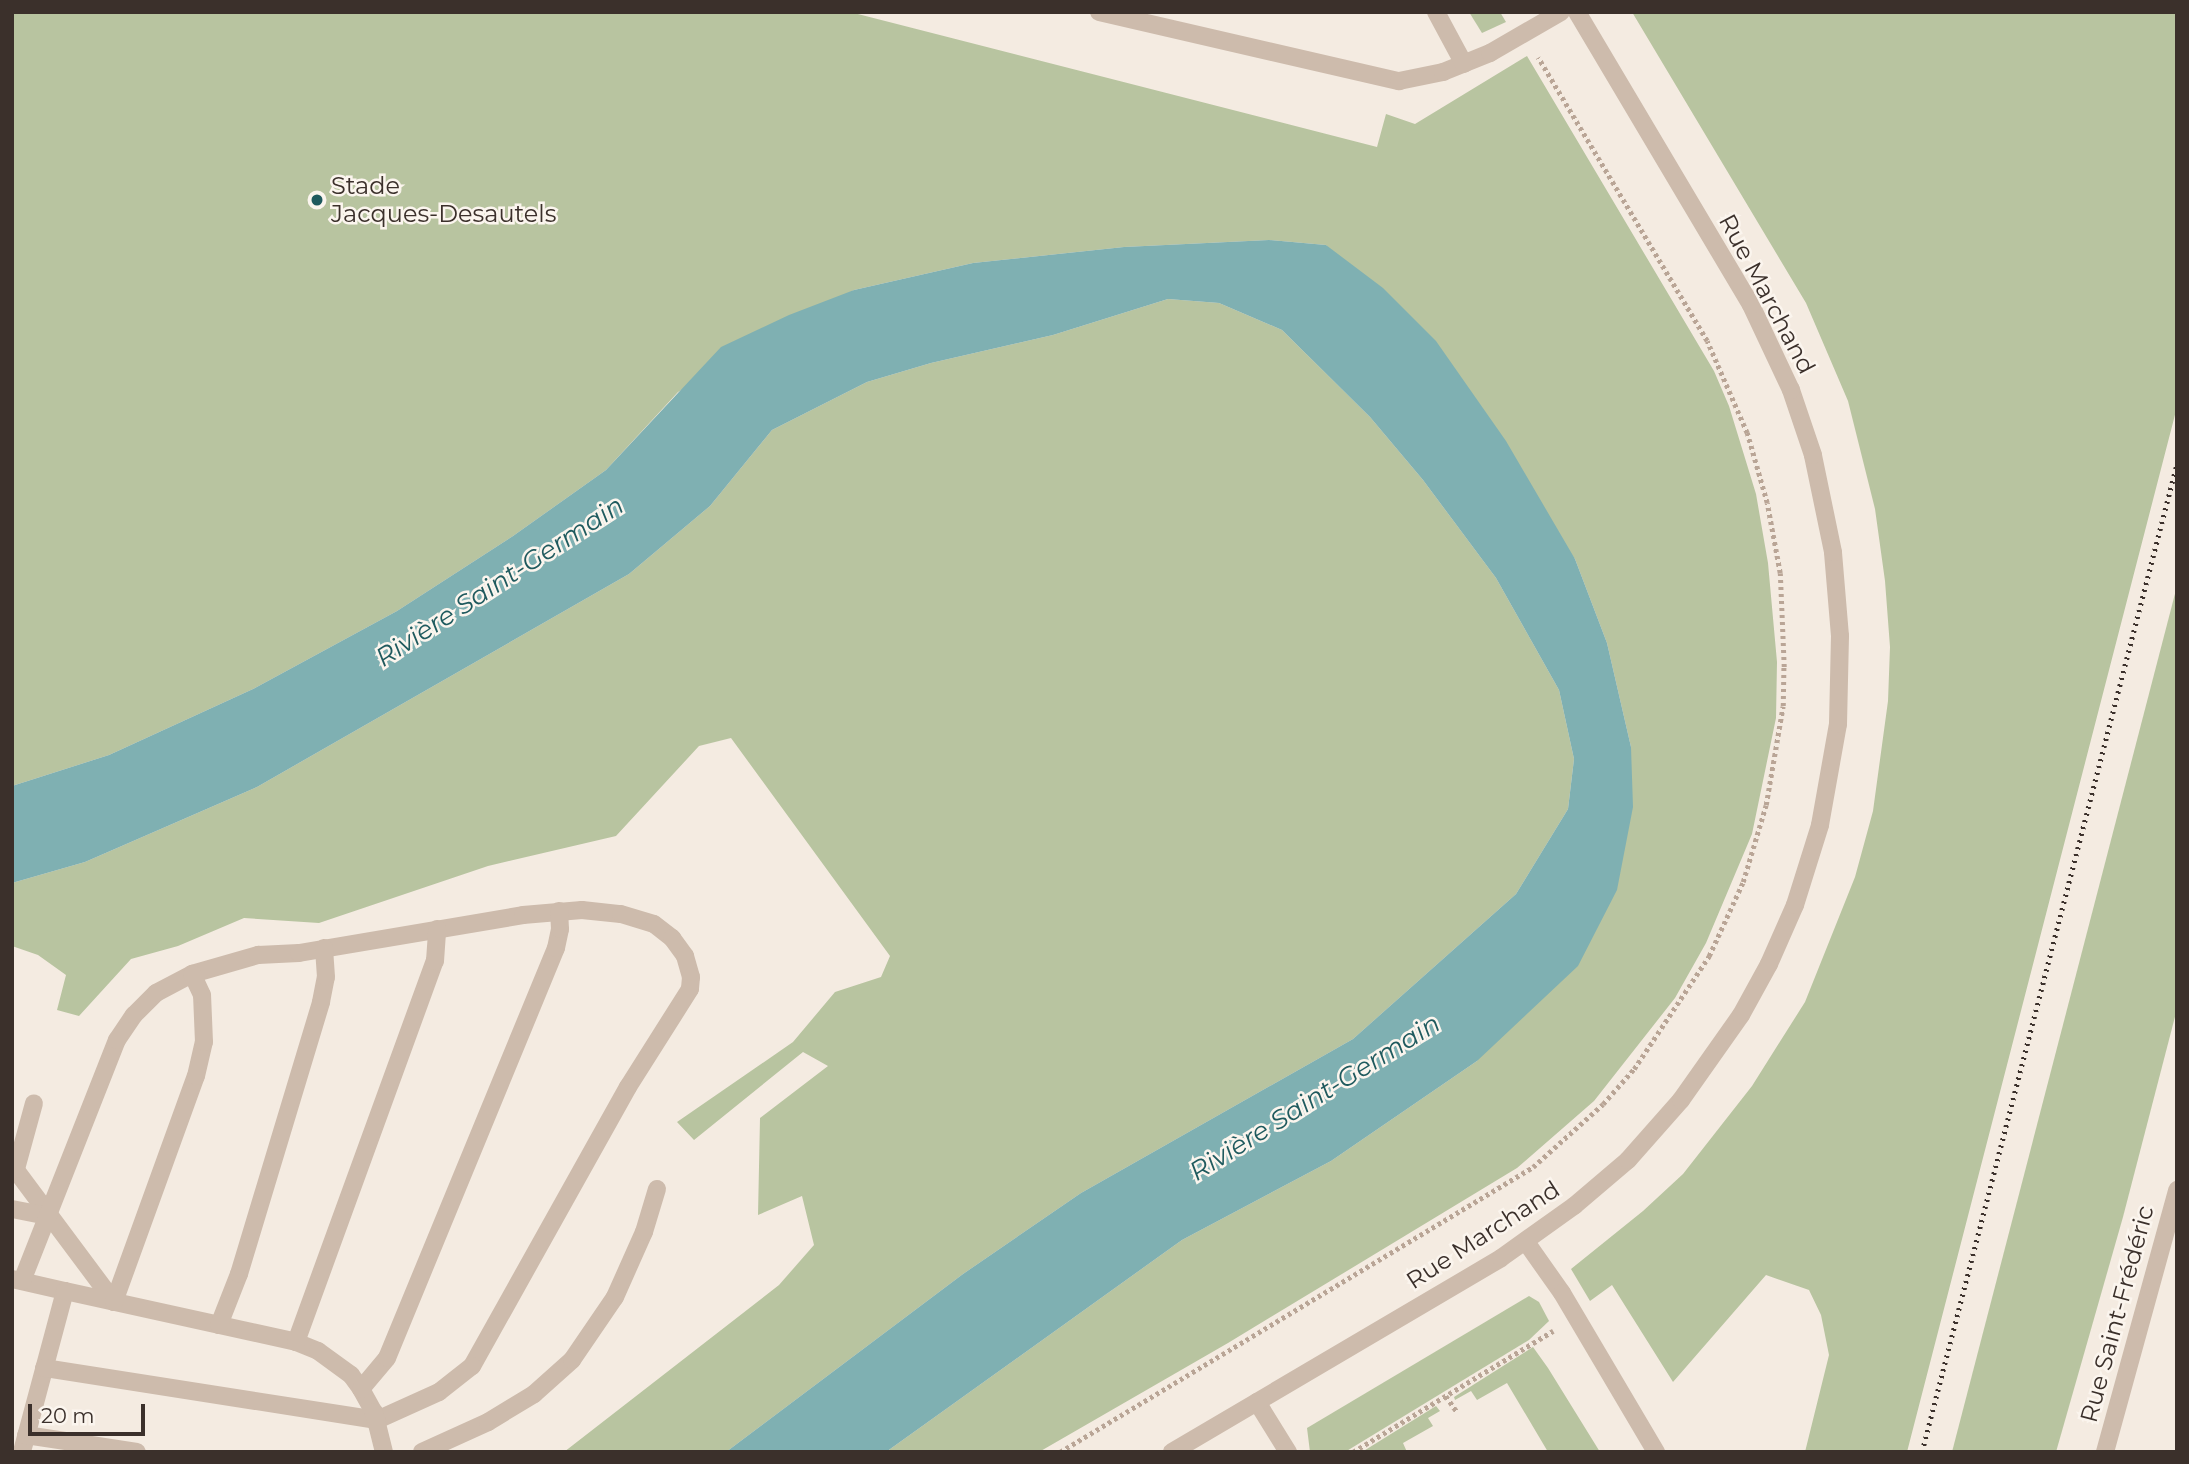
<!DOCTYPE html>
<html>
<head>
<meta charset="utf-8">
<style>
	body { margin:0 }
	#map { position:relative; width:2189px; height:1464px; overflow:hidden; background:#f4ebe1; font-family:Montserrat,sans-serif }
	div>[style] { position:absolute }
	.green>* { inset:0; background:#b8c4a0 }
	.water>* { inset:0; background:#7fb0b2 }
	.path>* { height:4.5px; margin-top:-2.25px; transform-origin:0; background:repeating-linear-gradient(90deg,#b9a596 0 3.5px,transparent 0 7px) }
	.minor>* { height:18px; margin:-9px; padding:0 9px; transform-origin:9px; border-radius:9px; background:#cdbbac }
	.rail>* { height:5px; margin-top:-2.5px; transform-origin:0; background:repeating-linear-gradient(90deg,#3b302b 0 2px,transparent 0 7px) }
	.dots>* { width:19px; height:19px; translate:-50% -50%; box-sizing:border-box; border:4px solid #fbf5ee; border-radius:50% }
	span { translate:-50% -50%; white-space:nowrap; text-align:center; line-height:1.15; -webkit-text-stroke:5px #fbf5ee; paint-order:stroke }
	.poi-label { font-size:24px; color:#3b302b }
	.left { translate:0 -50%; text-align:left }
	.street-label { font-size:24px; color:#3b302b }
	.water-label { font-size:26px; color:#1f5a5e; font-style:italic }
	.frame { position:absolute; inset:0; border:14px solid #3b302b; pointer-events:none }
	.scale { position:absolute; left:28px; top:1404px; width:117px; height:32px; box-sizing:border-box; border:4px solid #3b302b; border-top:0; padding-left:9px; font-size:21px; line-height:24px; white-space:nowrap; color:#3b302b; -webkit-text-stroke:5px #fbf5ee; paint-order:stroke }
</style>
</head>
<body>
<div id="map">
	<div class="green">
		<div style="clip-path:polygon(12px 12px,850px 12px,1377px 147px,1386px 114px,1415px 124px,1527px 56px,1714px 371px,1729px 406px,1756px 494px,1768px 563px,1777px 662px,1776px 718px,1752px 834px,1706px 943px,1675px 998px,1594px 1101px,1517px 1168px,1228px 1343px,1039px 1452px,886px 1452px,1182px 1240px,1331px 1161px,1477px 1061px,1631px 747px,1607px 643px,1575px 559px,1326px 245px,1269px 240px,1124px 247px,973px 263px,854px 290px,678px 392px,606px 470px,513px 536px,397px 611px,253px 689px,109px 755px,12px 786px)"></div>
		<div style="clip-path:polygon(1469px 12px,1500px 12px,1506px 22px,1482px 33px)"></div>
		<div style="clip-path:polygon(1632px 12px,2177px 12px,2177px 407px,1907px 1452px,1805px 1452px,1829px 1355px,1821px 1315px,1809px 1290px,1766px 1275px,1673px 1382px,1612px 1285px,1590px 1301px,1571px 1269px,1643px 1211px,1683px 1174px,1752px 1086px,1805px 1002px,1855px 877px,1873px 811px,1888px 701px,1890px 647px,1885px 581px,1875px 509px,1848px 401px,1806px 303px)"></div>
		<div style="clip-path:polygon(1168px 299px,1219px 303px,1282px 330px,1370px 417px,1423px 480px,1496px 578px,1559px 690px,1574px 759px,1568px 809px,1516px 894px,1353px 1039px,1081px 1193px,963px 1274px,726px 1452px,564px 1452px,779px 1285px,814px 1245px,802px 1196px,758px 1215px,760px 1118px,828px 1066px,803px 1052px,694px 1140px,677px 1122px,793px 1042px,835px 992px,881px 977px,890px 956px,731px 738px,699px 746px,616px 836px,488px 866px,319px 923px,244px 918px,178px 946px,131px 959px,79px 1016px,57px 1010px,66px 975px,38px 955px,12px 946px,12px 883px,85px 862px,257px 787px,629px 574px,710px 506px,772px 430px,867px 382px,931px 363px,1053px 335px)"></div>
		<div style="clip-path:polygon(2177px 586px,2177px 1009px,2123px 1217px,2056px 1452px,1952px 1452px)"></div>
		<div style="clip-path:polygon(1529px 1296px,1539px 1302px,1549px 1321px,1529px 1340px,1345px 1452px,1310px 1452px,1307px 1428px)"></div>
		<div style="clip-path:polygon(1533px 1347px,1548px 1368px,1600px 1452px,1548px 1452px,1507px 1383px,1477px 1400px,1471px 1391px,1455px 1400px,1454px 1397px)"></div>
		<div style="clip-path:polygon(1436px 1406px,1440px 1411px,1428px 1418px,1433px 1426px,1403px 1443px,1407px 1452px,1362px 1452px)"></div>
	</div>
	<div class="water">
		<div style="clip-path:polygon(1269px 240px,1326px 245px,1383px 288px,1436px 341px,1506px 441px,1575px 559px,1607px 643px,1631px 747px,1633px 807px,1617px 890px,1578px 966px,1477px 1061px,1331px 1161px,1182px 1240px,886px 1452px,726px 1452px,963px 1274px,1081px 1193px,1353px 1039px,1516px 894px,1568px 809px,1574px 759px,1559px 690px,1496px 578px,1423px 480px,1370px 417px,1282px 330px,1219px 303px,1168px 299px,1053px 335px,931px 363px,867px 382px,772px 430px,710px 506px,629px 574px,257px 787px,85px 862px,12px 883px,12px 786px,109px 755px,253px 689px,397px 611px,513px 536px,606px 470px,721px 347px,789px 315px,854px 290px,973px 263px,1124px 247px)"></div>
	</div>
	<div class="path">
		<div style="left:1446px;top:1396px;width:19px;rotate:55deg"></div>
		<div style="left:1060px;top:1452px;width:552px;rotate:-31.07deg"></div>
		<div style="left:1533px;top:1167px;width:94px;rotate:-42deg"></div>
		<div style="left:1603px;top:1104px;width:47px;rotate:-48.5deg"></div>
		<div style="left:1634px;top:1069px;width:136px;rotate:-56.4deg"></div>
		<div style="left:1709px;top:956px;width:81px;rotate:-65.3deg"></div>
		<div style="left:1743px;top:882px;width:80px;rotate:-73.4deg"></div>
		<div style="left:1766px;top:805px;width:100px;rotate:-80.3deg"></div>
		<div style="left:1783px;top:706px;width:39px;rotate:-89deg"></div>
		<div style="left:1784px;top:667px;width:94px;rotate:-92.4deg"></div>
		<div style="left:1780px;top:573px;width:71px;rotate:-100.5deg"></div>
		<div style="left:1767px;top:503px;width:73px;rotate:-105.9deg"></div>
		<div style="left:1747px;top:433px;width:100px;rotate:-113.5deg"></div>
		<div style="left:1707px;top:341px;width:330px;rotate:-120.8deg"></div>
		<div style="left:1353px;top:1452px;width:234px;rotate:-31.2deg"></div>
	</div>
	<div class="minor">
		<div style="left:1099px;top:12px;width:308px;rotate:13deg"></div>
		<div style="left:1399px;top:81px;width:45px;rotate:-11.6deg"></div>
		<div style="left:1443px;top:72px;width:51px;rotate:-22deg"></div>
		<div style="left:1490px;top:53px;width:82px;rotate:-30deg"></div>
		<div style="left:1436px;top:12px;width:59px;rotate:61.7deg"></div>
		<div style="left:12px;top:1165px;width:171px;rotate:53.3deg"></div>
		<div style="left:16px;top:1169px;width:68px;rotate:-74.7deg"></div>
		<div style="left:12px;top:1209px;width:37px;rotate:11deg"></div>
		<div style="left:1526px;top:1242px;width:62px;rotate:54.8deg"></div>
		<div style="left:1562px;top:1293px;width:185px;rotate:59.4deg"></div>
		<div style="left:12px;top:1279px;width:54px;rotate:12.8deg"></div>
		<div style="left:65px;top:1291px;width:167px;rotate:105deg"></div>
		<div style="left:22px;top:1281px;width:259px;rotate:-68.5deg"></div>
		<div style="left:117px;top:1040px;width:30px;rotate:-56deg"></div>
		<div style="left:134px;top:1015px;width:31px;rotate:-45deg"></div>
		<div style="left:156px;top:993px;width:41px;rotate:-27.8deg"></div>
		<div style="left:192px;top:974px;width:69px;rotate:-16.1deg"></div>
		<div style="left:258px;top:955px;width:41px;rotate:-2.8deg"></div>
		<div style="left:299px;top:953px;width:227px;rotate:-9.6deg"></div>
		<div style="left:523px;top:915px;width:59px;rotate:-4.8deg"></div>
		<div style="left:582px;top:910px;width:39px;rotate:6deg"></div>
		<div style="left:621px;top:914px;width:34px;rotate:17deg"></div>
		<div style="left:654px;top:924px;width:23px;rotate:38deg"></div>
		<div style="left:672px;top:938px;width:22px;rotate:54deg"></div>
		<div style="left:685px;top:956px;width:22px;rotate:74deg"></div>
		<div style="left:691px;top:977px;width:12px;rotate:95deg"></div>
		<div style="left:690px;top:989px;width:116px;rotate:122.3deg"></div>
		<div style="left:628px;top:1087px;width:320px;rotate:119.2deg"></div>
		<div style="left:472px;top:1366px;width:42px;rotate:141.8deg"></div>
		<div style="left:439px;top:1392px;width:68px;rotate:155.7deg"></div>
		<div style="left:377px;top:1420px;width:337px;rotate:-171.1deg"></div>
		<div style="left:65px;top:1291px;width:237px;rotate:12.4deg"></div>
		<div style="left:296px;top:1342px;width:24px;rotate:22deg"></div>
		<div style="left:318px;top:1351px;width:41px;rotate:36deg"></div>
		<div style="left:351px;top:1375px;width:17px;rotate:54deg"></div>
		<div style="left:361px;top:1389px;width:26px;rotate:61deg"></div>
		<div style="left:374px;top:1412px;width:41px;rotate:76deg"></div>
		<div style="left:114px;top:1302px;width:240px;rotate:-70.1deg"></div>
		<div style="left:196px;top:1076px;width:35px;rotate:-77deg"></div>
		<div style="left:204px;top:1042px;width:47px;rotate:-92.4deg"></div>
		<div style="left:202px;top:995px;width:23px;rotate:-115deg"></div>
		<div style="left:219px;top:1325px;width:55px;rotate:-68.6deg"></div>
		<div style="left:239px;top:1274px;width:284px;rotate:-73.2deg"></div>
		<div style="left:321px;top:1002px;width:25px;rotate:-79deg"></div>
		<div style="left:326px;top:977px;width:29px;rotate:-94deg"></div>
		<div style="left:296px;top:1342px;width:406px;rotate:-70deg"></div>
		<div style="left:435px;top:961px;width:32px;rotate:-86deg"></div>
		<div style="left:361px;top:1389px;width:40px;rotate:-50deg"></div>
		<div style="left:387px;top:1358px;width:443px;rotate:-67.6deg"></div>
		<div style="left:556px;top:948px;width:19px;rotate:-78deg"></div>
		<div style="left:560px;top:929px;width:18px;rotate:-93deg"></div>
		<div style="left:1257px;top:1402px;width:59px;rotate:58.2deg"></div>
		<div style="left:26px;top:1435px;width:112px;rotate:8.7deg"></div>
		<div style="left:422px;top:1452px;width:72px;rotate:-24.4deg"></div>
		<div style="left:488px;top:1422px;width:54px;rotate:-31.3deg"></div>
		<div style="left:534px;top:1394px;width:51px;rotate:-41.8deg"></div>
		<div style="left:572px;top:1360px;width:76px;rotate:-55.7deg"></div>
		<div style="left:615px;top:1297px;width:71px;rotate:-66deg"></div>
		<div style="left:644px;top:1232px;width:45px;rotate:-73.2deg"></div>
		<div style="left:1172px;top:1452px;width:382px;rotate:-30.5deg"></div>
		<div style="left:1501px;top:1258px;width:90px;rotate:-35.5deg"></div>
		<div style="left:1574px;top:1206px;width:71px;rotate:-40.4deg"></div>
		<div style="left:1628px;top:1160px;width:80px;rotate:-48.5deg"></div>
		<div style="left:1681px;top:1100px;width:104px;rotate:-54.8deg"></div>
		<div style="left:1741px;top:1015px;width:58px;rotate:-61.2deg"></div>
		<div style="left:1769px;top:964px;width:64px;rotate:-66.2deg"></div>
		<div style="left:1795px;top:905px;width:84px;rotate:-72.6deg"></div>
		<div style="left:1820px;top:825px;width:103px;rotate:-79.9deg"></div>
		<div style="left:1838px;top:724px;width:88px;rotate:-88.7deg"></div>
		<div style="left:1840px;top:636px;width:84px;rotate:-94.8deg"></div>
		<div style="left:1833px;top:552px;width:99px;rotate:-101.7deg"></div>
		<div style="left:1813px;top:455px;width:69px;rotate:-108.7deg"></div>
		<div style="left:1791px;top:390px;width:94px;rotate:-115.2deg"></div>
		<div style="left:1751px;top:305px;width:341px;rotate:-120.7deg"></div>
		<div style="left:2105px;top:1452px;width:272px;rotate:-74.6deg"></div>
	</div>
	<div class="rail">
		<div style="left:1922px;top:1452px;width:1020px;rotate:-75.53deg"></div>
	</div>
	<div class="dots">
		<div style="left:317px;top:200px;background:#1f5a5e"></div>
	</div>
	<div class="poi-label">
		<span class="left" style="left:331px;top:200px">Stade<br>Jacques-Desautels</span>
	</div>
	<div class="street-label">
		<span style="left:1767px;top:294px;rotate:62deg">Rue Marchand</span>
		<span style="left:1483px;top:1235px;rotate:-33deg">Rue Marchand</span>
		<span style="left:2117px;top:1314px;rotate:-75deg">Rue Saint-Frédéric</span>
	</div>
	<div class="water-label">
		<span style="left:500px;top:582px;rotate:-33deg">Rivière Saint-Germain</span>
		<span style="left:1315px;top:1098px;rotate:-32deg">Rivière Saint-Germain</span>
	</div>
	<div class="frame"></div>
	<div class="scale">20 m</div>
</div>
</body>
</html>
